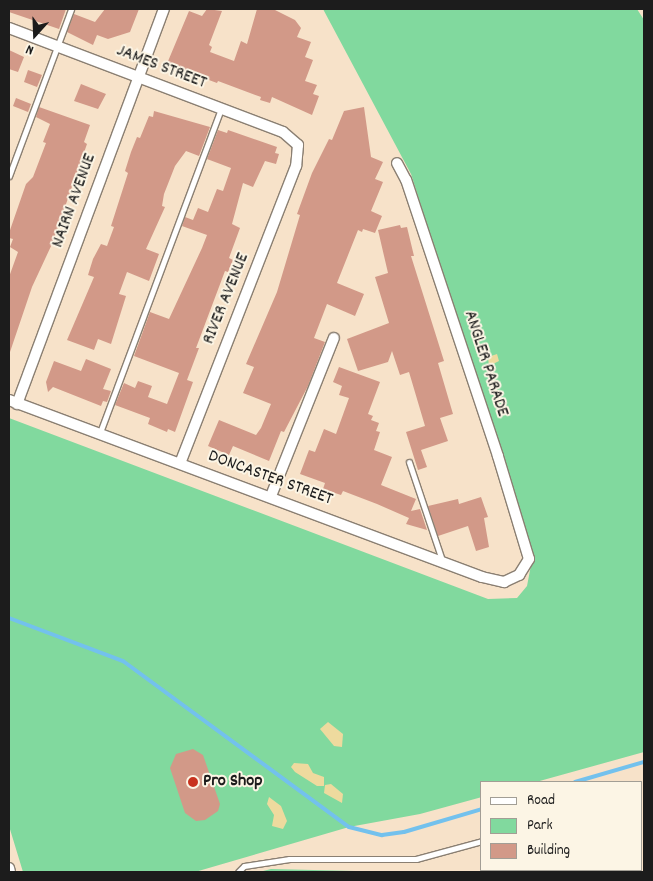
<!DOCTYPE html>
<html>
<head>
<meta charset="utf-8">
<style>
	body { margin:0 }
	#map { position:relative; width:653px; height:881px; overflow:hidden; background:#f7e2c9; font-family:Dekko,sans-serif }
	div>[style] { position:absolute }
	.green>* { inset:0; background:#81d99e }
	.sand>* { inset:0; background:#eeda9e }
	.stream>* { height:4px; margin:-2px; padding:0 2px; transform-origin:2px; border-radius:2px; background:#73c1ed }
	.building>* { inset:0; background:#d29988 }
	.roads { filter:drop-shadow(1px 0 #8a7f72) drop-shadow(-1px 0 #8a7f72) drop-shadow(0 1px #8a7f72) drop-shadow(0 -1px #8a7f72) }
	.lane>* { height:5px; margin:-2.5px; padding:0 2.5px; transform-origin:2.5px; border-radius:2.5px; background:#fff }
	.street>* { height:10px; margin:-5px; padding:0 5px; transform-origin:5px; border-radius:5px; background:#fff }
	.dots>* { width:14px; height:14px; translate:-50% -50%; box-sizing:border-box; border:2px solid #fcf5e5; border-radius:50% }
	span { translate:-50% -50%; white-space:nowrap; text-align:center; line-height:1.15; -webkit-text-stroke:4px #fcf5e5; paint-order:stroke }
	.street-label { font-size:18px; color:#1c1c1c }
	.poi-label { font-size:18px; color:#1c1c1c; font-weight:700 }
	.left { translate:0 -50%; text-align:left }
	.frame { position:absolute; inset:0; border:10px solid #1c1c1c; pointer-events:none }
	.legend { position:absolute; left:480px; top:781px; width:162px; height:90px; box-sizing:border-box; background:#fcf5e5; border:1px solid #a29e95; margin:0; padding:6px 9px; list-style:none; font-size:15px; color:#1c1c1c }
	.legend li { display:flex; align-items:center; gap:10px; height:25px }
	.legend b { width:25px; border:1px solid #a29e95 }
	.north { position:absolute; left:10px; top:10px; width:50px; height:50px; -webkit-text-stroke:4px #fcf5e5; paint-order:stroke; rotate:200deg; font-size:14px; font-weight:700; line-height:20px; text-align:center; color:#1c1c1c }
	.north::after { content:''; display:block; margin:auto; width:18px; height:22px; background:#1c1c1c; clip-path:polygon(50% 0,100% 100%,50% 72%,0 100%) }
</style>
</head>
<body>
<div id="map">
	<div class="green">
		<div style="clip-path:polygon(323px 9px,637px 9px,644px 20px,644px 752px,536px 782px,482px 782px,482px 797px,420px 814px,349px 827px,195px 872px,23px 872px,9px 826px,9px 418px,488px 599px,517px 598px,527px 586px,532px 560px,411px 174px)"></div>
		<div style="clip-path:polygon(271px 869px,398px 872px,259px 872px)"></div>
	</div>
	<div class="sand">
		<div style="clip-path:polygon(497px 354px,499px 361px,489px 366px,488px 357px)"></div>
		<div style="clip-path:polygon(328px 722px,343px 734px,342px 747px,334px 746px,320px 729px)"></div>
		<div style="clip-path:polygon(294px 763px,308px 764px,313px 773px,324px 777px,324px 786px,317px 786px,295px 772px,291px 767px)"></div>
		<div style="clip-path:polygon(331px 784px,343px 794px,342px 803px,324px 793px,325px 785px)"></div>
		<div style="clip-path:polygon(269px 797px,281px 806px,287px 821px,283px 829px,272px 826px,274px 815px,267px 804px)"></div>
	</div>
	<div class="stream">
		<div style="left:9px;top:618px;width:122px;rotate:20.7deg"></div>
		<div style="left:123px;top:661px;width:280px;rotate:36.3deg"></div>
		<div style="left:349px;top:827px;width:34px;rotate:14deg"></div>
		<div style="left:382px;top:835px;width:22px;rotate:-8deg"></div>
		<div style="left:404px;top:832px;width:81px;rotate:-16.4deg"></div>
		<div style="left:575px;top:782px;width:72px;rotate:-16.2deg"></div>
	</div>
	<div class="building">
		<div style="clip-path:polygon(9px 9px,66px 9px,59px 29px,9px 12px)"></div>
		<div style="clip-path:polygon(105px 9px,139px 9px,130px 32px,108px 39px,97px 35px,93px 45px,67px 32px,74px 14px,95px 22px)"></div>
		<div style="clip-path:polygon(207px 9px,222px 11px,209px 45px,212px 47px,210px 52px,234px 61px,241px 41px,247px 44px,257px 9px,273px 9px,295px 20px,301px 28px,297px 37px,311px 42px,305px 57px,313px 60px,305px 81px,317px 85px,313px 94px,319px 96px,312px 115px,272px 97px,270px 103px,260px 100px,261px 97px,218px 81px,217px 83px,198px 76px,196px 81px,192px 80px,181px 76px,183px 73px,166px 66px,189px 11px,202px 16px)"></div>
		<div style="clip-path:polygon(9px 50px,24px 57px,18px 72px,9px 69px)"></div>
		<div style="clip-path:polygon(28px 70px,42px 75px,37px 87px,24px 82px)"></div>
		<div style="clip-path:polygon(81px 84px,106px 94px,98px 109px,74px 101px)"></div>
		<div style="clip-path:polygon(16px 98px,31px 104px,28px 112px,13px 106px)"></div>
		<div style="clip-path:polygon(39px 107px,90px 125px,84px 142px,87px 144px,52px 244px,32px 287px,10px 352px,9px 277px,18px 252px,10px 247px,13px 239px,9px 238px,9px 233px,26px 184px,33px 177px,46px 143px,43px 142px,50px 124px,36px 117px)"></div>
		<div style="clip-path:polygon(364px 107px,371px 157px,383px 162px,375px 179px,383px 182px,371px 211px,382px 216px,375px 233px,363px 229px,362px 232px,358px 230px,337px 283px,364px 294px,355px 316px,327px 304px,314px 338px,325px 342px,308px 386px,284px 432px,281px 431px,269px 461px,233px 446px,229px 455px,208px 446px,219px 420px,256px 435px,261px 428px,271px 404px,243px 393px,254px 367px,246px 364px,277px 292px,300px 215px,297px 214px,312px 173px,329px 139px,332px 140px,344px 111px)"></div>
		<div style="clip-path:polygon(154px 111px,210px 127px,199px 156px,186px 151px,175px 166px,164px 194px,162px 206px,165px 207px,146px 249px,159px 254px,149px 281px,127px 272px,119px 294px,126px 296px,111px 344px,98px 339px,94px 350px,67px 340px,94px 277px,88px 275px,93px 259px,101px 244px,107px 246px,114px 227px,111px 226px,128px 173px,125px 171px,131px 152px,137px 137px,140px 138px,149px 116px,153px 117px)"></div>
		<div style="clip-path:polygon(218px 130px,227px 133px,228px 130px,277px 147px,275px 153px,279px 154px,276px 164px,265px 161px,253px 187px,243px 183px,232px 224px,240px 228px,229px 258px,233px 260px,228px 272px,225px 271px,196px 348px,199px 348px,187px 380px,193px 382px,175px 432px,168px 429px,167px 432px,148px 424px,150px 418px,115px 405px,124px 383px,135px 388px,138px 381px,152px 386px,148px 397px,167px 404px,179px 373px,134px 356px,150px 312px,169px 319px,202px 248px,207px 235px,182px 226px,185px 217px,193px 220px,198px 208px,208px 212px,217px 189px,223px 191px,231px 168px,207px 159px)"></div>
		<div style="clip-path:polygon(400px 225px,401px 228px,407px 227px,414px 256px,411px 256px,444px 361px,438px 363px,453px 414px,440px 418px,448px 441px,421px 450px,427px 467px,418px 470px,406px 432px,425px 426px,409px 372px,400px 375px,392px 351px,388px 362px,358px 371px,347px 339px,389px 323px,375px 277px,388px 273px,378px 230px)"></div>
		<div style="clip-path:polygon(86px 359px,111px 369px,103px 389px,111px 391px,107px 402px,103px 401px,101px 406px,53px 387px,48px 392px,46px 382px,54px 361px,81px 371px)"></div>
		<div style="clip-path:polygon(339px 367px,380px 382px,368px 414px,373px 416px,371px 420px,379px 423px,376px 431px,380px 432px,374px 450px,392px 457px,381px 485px,416px 499px,411px 511px,420px 509px,427px 530px,406px 524px,409px 518px,377px 504px,343px 491px,341px 495px,323px 489px,325px 483px,300px 474px,309px 450px,315px 452px,324px 429px,336px 434px,349px 398px,339px 395px,342px 386px,333px 382px)"></div>
		<div style="clip-path:polygon(481px 497px,488px 517px,484px 518px,489px 547px,476px 551px,468px 526px,438px 536px,428px 506px,458px 499px,459px 504px)"></div>
		<div style="clip-path:polygon(193px 749px,203px 755px,220px 804px,218px 811px,205px 820px,196px 821px,185px 813px,170px 768px,176px 754px)"></div>
	</div>
	<div class="roads">
		<div class="lane">
			<div style="left:9px;top:176px;width:178px;rotate:-69.6deg"></div>
			<div style="left:99px;top:435px;width:348px;rotate:-69.5deg"></div>
			<div style="left:409px;top:462px;width:103px;rotate:71.4deg"></div>
			<div style="left:238px;top:872px;width:8px;rotate:-45deg"></div>
			<div style="left:244px;top:866px;width:46px;rotate:-8.8deg"></div>
			<div style="left:289px;top:859px;width:127px"></div>
			<div style="left:416px;top:859px;width:68px;rotate:-15.3deg"></div>
		</div>
		<div class="street">
			<div style="left:9px;top:28px;width:293px;rotate:20.8deg"></div>
			<div style="left:283px;top:132px;width:20px;rotate:41deg"></div>
			<div style="left:298px;top:145px;width:21px;rotate:95deg"></div>
			<div style="left:296px;top:166px;width:319px;rotate:111.3deg"></div>
			<div style="left:9px;top:400px;width:505px;rotate:20.52deg"></div>
			<div style="left:482px;top:577px;width:23px;rotate:13deg"></div>
			<div style="left:504px;top:582px;width:17px;rotate:-25deg"></div>
			<div style="left:519px;top:575px;width:19px;rotate:-58deg"></div>
			<div style="left:529px;top:559px;width:108px;rotate:-106.8deg"></div>
			<div style="left:498px;top:456px;width:291px;rotate:-108.4deg"></div>
			<div style="left:406px;top:180px;width:19px;rotate:-118deg"></div>
			<div style="left:17px;top:404px;width:421px;rotate:-69.6deg"></div>
			<div style="left:271px;top:496px;width:170px;rotate:-68.3deg"></div>
			<div style="left:9px;top:868px;width:4px;rotate:76deg"></div>
		</div>
	</div>
	<div class="dots">
		<div style="left:193px;top:782px;background:#c8321e"></div>
	</div>
	<div class="street-label">
		<span style="left:161px;top:68px;rotate:21deg">JAMES STREET</span>
		<span style="left:75px;top:201px;rotate:-70deg">NAIRN AVENUE</span>
		<span style="left:227px;top:299px;rotate:-68deg">RIVER AVENUE</span>
		<span style="left:485px;top:364px;rotate:72deg">ANGLER PARADE</span>
		<span style="left:270px;top:479px;rotate:20deg">DONCASTER STREET</span>
	</div>
	<div class="poi-label">
		<span class="left" style="left:203px;top:782px">Pro Shop</span>
	</div>
	<div class="frame"></div>
	<ul class="legend">
	<li><b style="height:6px;background:#fff"></b>Road</li>
	<li><b style="height:14px;background:#81d99e"></b>Park</li>
	<li><b style="height:14px;background:#d29988"></b>Building</li>
	</ul>
	<div class="north">N</div>
</div>
</body>
</html>
